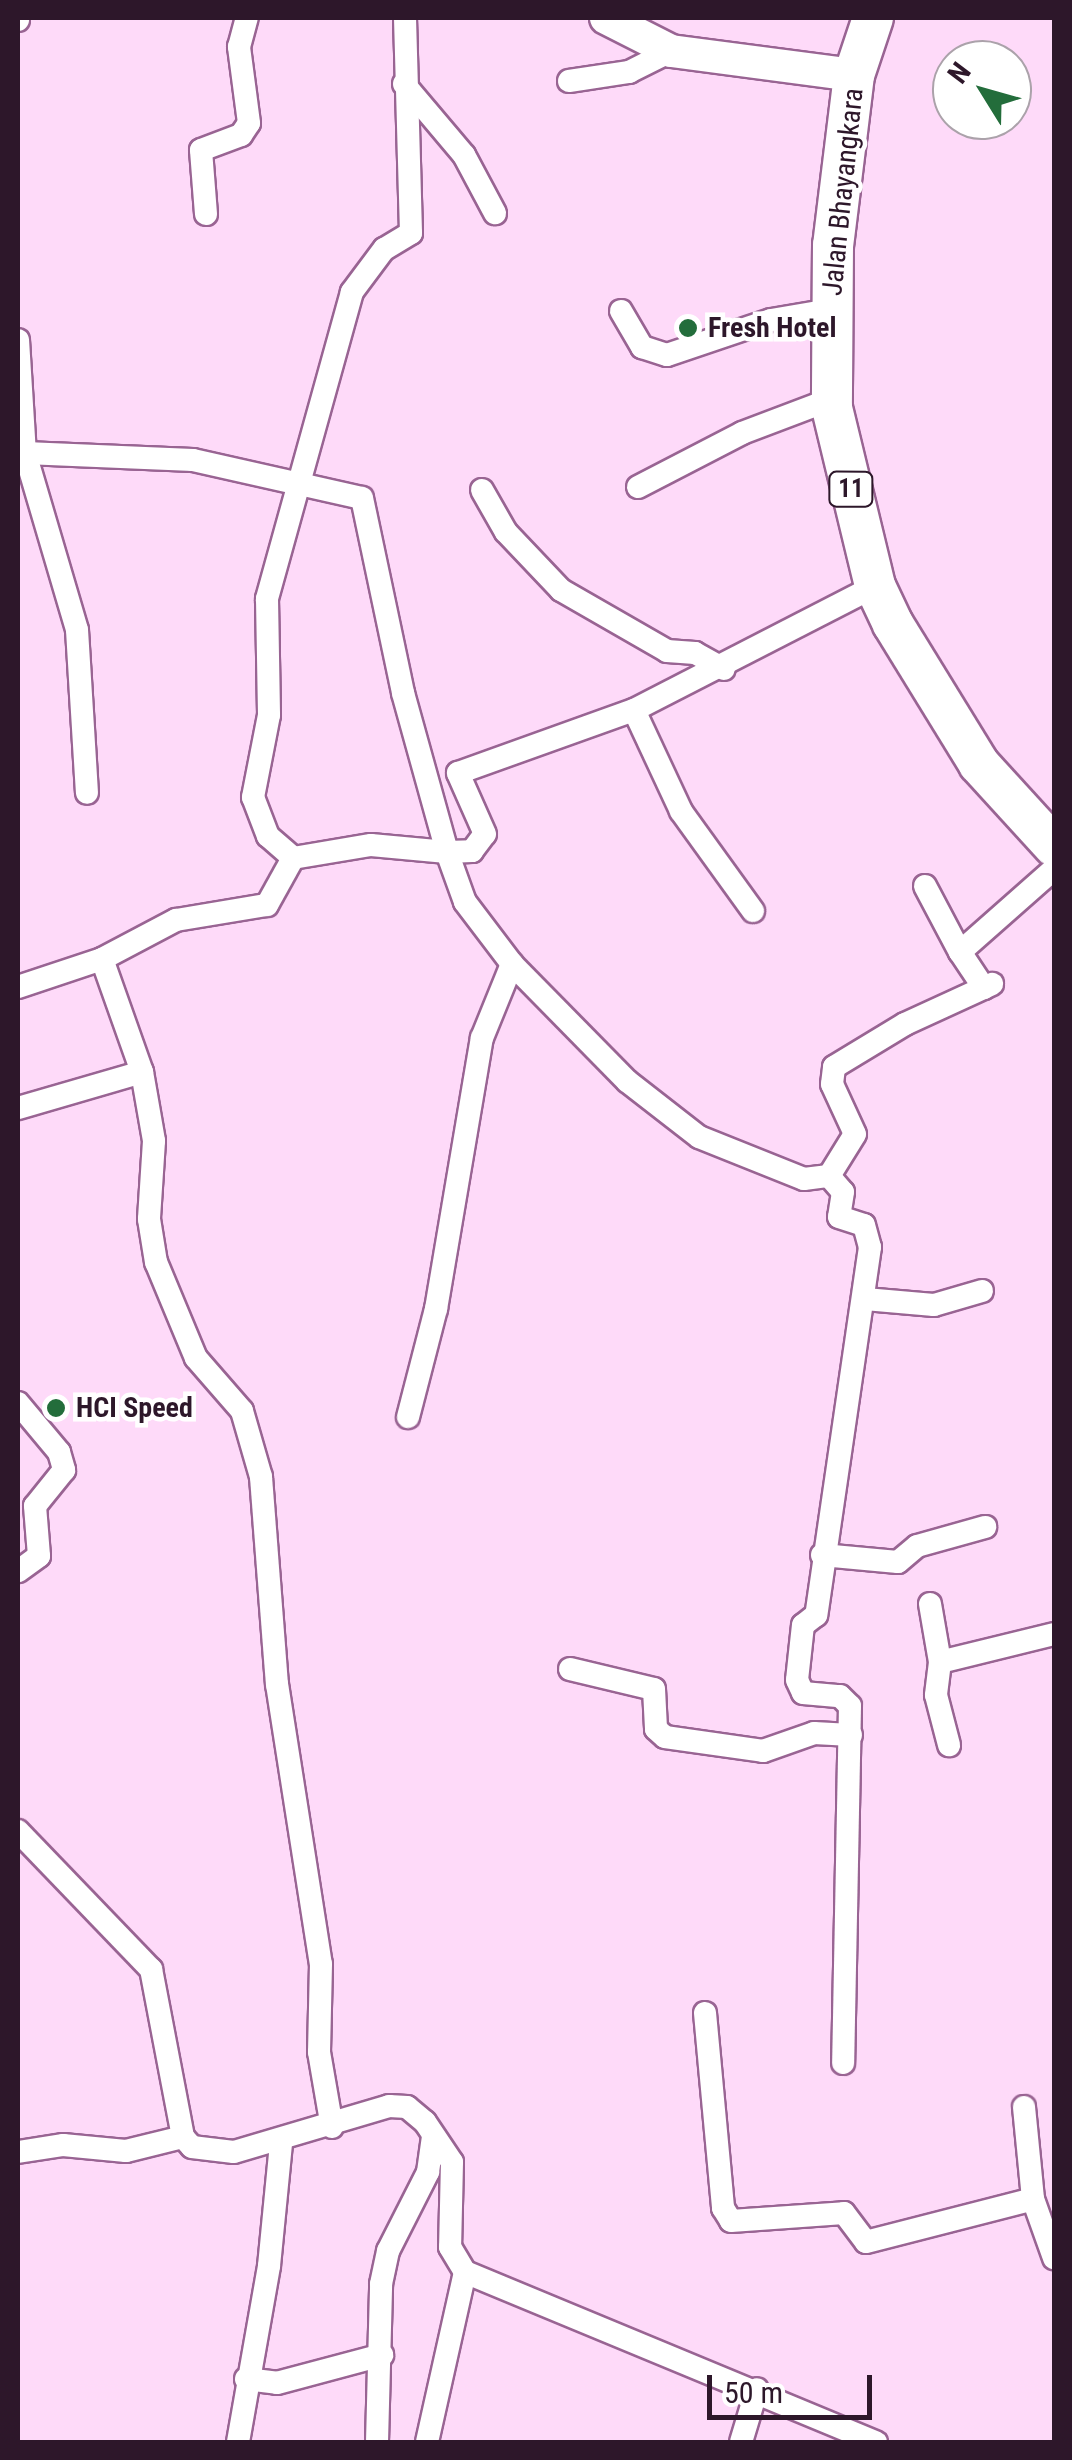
<!DOCTYPE html>
<html>
<head>
<meta charset="utf-8">
<style>
	body { margin:0 }
	#map { position:relative; width:1072px; height:2460px; overflow:hidden; background:#fedaf9; font-family:"Roboto Condensed",sans-serif }
	div>[style] { position:absolute }
	.roads { filter:drop-shadow(2px 0 #996493) drop-shadow(-2px 0 #996493) drop-shadow(0 2px #996493) drop-shadow(0 -2px #996493) }
	.street>* { height:22px; margin:-11px; padding:0 11px; transform-origin:11px; border-radius:11px; background:#fff }
	.secondary>* { height:32px; margin:-16px; padding:0 16px; transform-origin:16px; border-radius:16px; background:#fff }
	.highway>* { height:40px; margin:-20px; padding:0 20px; transform-origin:20px; border-radius:20px; background:#fff }
	.dots>* { width:28px; height:28px; translate:-50% -50%; box-sizing:border-box; border:5px solid #fff; border-radius:50% }
	span { translate:-50% -50%; white-space:nowrap; text-align:center; line-height:1.15; -webkit-text-stroke:9px #fff; paint-order:stroke }
	.shield-label span { padding:2px 8px; background:#fff; border:2px solid; border-radius:8px; -webkit-text-stroke-width:0 }
	.shield-label { font-size:25px; color:#2d172a; font-weight:700 }
	.street-label { font-size:28px; color:#2d172a }
	.poi-label { font-size:28px; color:#2d172a; font-weight:700 }
	.left { translate:0 -50%; text-align:left }
	.frame { position:absolute; inset:0; border:20px solid #2d172a; pointer-events:none }
	.north { position:absolute; left:932px; top:40px; width:100px; height:100px; box-sizing:border-box; background:#fff; border:2px solid #aba2aa; border-radius:50%; rotate:307deg; font-size:28px; font-weight:700; line-height:40px; text-align:center; color:#2d172a }
	.north::after { content:''; display:block; margin:auto; width:35px; height:45px; background:#236d3b; clip-path:polygon(50% 0,100% 100%,50% 72%,0 100%) }
	.scale { position:absolute; left:707px; top:2375px; width:165px; height:45px; box-sizing:border-box; border:5px solid #2d172a; border-top:0; padding-left:12px; font-size:30px; line-height:35px; white-space:nowrap; color:#2d172a; -webkit-text-stroke:8px #fff; paint-order:stroke }
</style>
</head>
<body>
<div id="map">
	<div class="roads">
		<div class="street">
			<div style="left:405px;top:18px;width:215px;rotate:88.4deg"></div>
			<div style="left:411px;top:233px;width:31px;rotate:149deg"></div>
			<div style="left:384px;top:249px;width:54px;rotate:126.7deg"></div>
			<div style="left:352px;top:292px;width:319px;rotate:105.5deg"></div>
			<div style="left:267px;top:599px;width:116px;rotate:89deg"></div>
			<div style="left:269px;top:715px;width:84px;rotate:101deg"></div>
			<div style="left:253px;top:797px;width:42px;rotate:69deg"></div>
			<div style="left:268px;top:836px;width:33px;rotate:41deg"></div>
			<div style="left:293px;top:858px;width:79px;rotate:-9.5deg"></div>
			<div style="left:371px;top:845px;width:76px;rotate:5.3deg"></div>
			<div style="left:447px;top:852px;width:53px;rotate:70.2deg"></div>
			<div style="left:465px;top:902px;width:78px;rotate:52.8deg"></div>
			<div style="left:512px;top:964px;width:164px;rotate:45.5deg"></div>
			<div style="left:627px;top:1081px;width:91px;rotate:37.9deg"></div>
			<div style="left:699px;top:1137px;width:113px;rotate:21.8deg"></div>
			<div style="left:804px;top:1179px;width:25px;rotate:-7deg"></div>
			<div style="left:829px;top:1176px;width:49px;rotate:-58.2deg"></div>
			<div style="left:855px;top:1134px;width:55px;rotate:-114.7deg"></div>
			<div style="left:832px;top:1084px;width:17px;rotate:-83deg"></div>
			<div style="left:834px;top:1067px;width:83px;rotate:-31.2deg"></div>
			<div style="left:905px;top:1024px;width:96px;rotate:-24.7deg"></div>
			<div style="left:18px;top:20px;width:2px;rotate:-90deg"></div>
			<div style="left:569px;top:81px;width:61px;rotate:-8.5deg"></div>
			<div style="left:629px;top:72px;width:47px;rotate:-26.6deg"></div>
			<div style="left:404px;top:84px;width:93px;rotate:49.8deg"></div>
			<div style="left:464px;top:155px;width:66px;rotate:61.9deg"></div>
			<div style="left:206px;top:214px;width:64px;rotate:-94.5deg"></div>
			<div style="left:201px;top:150px;width:43px;rotate:-20.6deg"></div>
			<div style="left:241px;top:135px;width:14px;rotate:-56deg"></div>
			<div style="left:249px;top:123px;width:77px;rotate:-97.5deg"></div>
			<div style="left:239px;top:47px;width:30px;rotate:-75deg"></div>
			<div style="left:621px;top:311px;width:42px;rotate:59.7deg"></div>
			<div style="left:642px;top:347px;width:26px;rotate:18deg"></div>
			<div style="left:667px;top:355px;width:110px;rotate:-18.6deg"></div>
			<div style="left:771px;top:320px;width:61px;rotate:-9.5deg"></div>
			<div style="left:18px;top:340px;width:113px;rotate:86.5deg"></div>
			<div style="left:25px;top:453px;width:184px;rotate:73.6deg"></div>
			<div style="left:77px;top:630px;width:163px;rotate:86.5deg"></div>
			<div style="left:25px;top:453px;width:168px;rotate:2.4deg"></div>
			<div style="left:193px;top:460px;width:173px;rotate:12.7deg"></div>
			<div style="left:362px;top:498px;width:199px;rotate:78.1deg"></div>
			<div style="left:403px;top:693px;width:165px;rotate:74.5deg"></div>
			<div style="left:447px;top:852px;width:25px;rotate:-2deg"></div>
			<div style="left:472px;top:851px;width:21px;rotate:-53deg"></div>
			<div style="left:485px;top:834px;width:67px;rotate:-113.9deg"></div>
			<div style="left:458px;top:773px;width:187px;rotate:-19.7deg"></div>
			<div style="left:638px;top:487px;width:117px;rotate:-27.4deg"></div>
			<div style="left:742px;top:433px;width:96px;rotate:-20.7deg"></div>
			<div style="left:482px;top:490px;width:48px;rotate:60.3deg"></div>
			<div style="left:506px;top:532px;width:80px;rotate:46.5deg"></div>
			<div style="left:561px;top:590px;width:122px;rotate:29.9deg"></div>
			<div style="left:667px;top:651px;width:28px;rotate:4deg"></div>
			<div style="left:695px;top:653px;width:33px;rotate:29deg"></div>
			<div style="left:925px;top:886px;width:75px;rotate:62.1deg"></div>
			<div style="left:753px;top:911px;width:123px;rotate:-125.8deg"></div>
			<div style="left:681px;top:811px;width:111px;rotate:-115deg"></div>
			<div style="left:634px;top:710px;width:271px;rotate:-27.2deg"></div>
			<div style="left:102px;top:959px;width:120px;rotate:70.5deg"></div>
			<div style="left:142px;top:1072px;width:70px;rotate:80.1deg"></div>
			<div style="left:154px;top:1141px;width:78px;rotate:93.7deg"></div>
			<div style="left:149px;top:1219px;width:44px;rotate:80.8deg"></div>
			<div style="left:156px;top:1262px;width:104px;rotate:67.4deg"></div>
			<div style="left:196px;top:1358px;width:70px;rotate:49deg"></div>
			<div style="left:242px;top:1411px;width:69px;rotate:73.9deg"></div>
			<div style="left:261px;top:1477px;width:208px;rotate:85.6deg"></div>
			<div style="left:277px;top:1684px;width:283px;rotate:81.1deg"></div>
			<div style="left:321px;top:1964px;width:88px;rotate:91.3deg"></div>
			<div style="left:319px;top:2052px;width:76px;rotate:80.2deg"></div>
			<div style="left:18px;top:987px;width:89px;rotate:-18.4deg"></div>
			<div style="left:102px;top:959px;width:84px;rotate:-27.8deg"></div>
			<div style="left:176px;top:920px;width:92px;rotate:-9.4deg"></div>
			<div style="left:267px;top:905px;width:54px;rotate:-61deg"></div>
			<div style="left:984px;top:988px;width:43px;rotate:-123.7deg"></div>
			<div style="left:960px;top:952px;width:125px;rotate:-41.4deg"></div>
			<div style="left:18px;top:1108px;width:129px;rotate:-16.2deg"></div>
			<div style="left:829px;top:1176px;width:21px;rotate:49deg"></div>
			<div style="left:843px;top:1192px;width:25px;rotate:99deg"></div>
			<div style="left:839px;top:1217px;width:26px;rotate:18deg"></div>
			<div style="left:864px;top:1225px;width:23px;rotate:75deg"></div>
			<div style="left:870px;top:1247px;width:372px;rotate:98.3deg"></div>
			<div style="left:816px;top:1615px;width:16px;rotate:142deg"></div>
			<div style="left:803px;top:1625px;width:55px;rotate:96.2deg"></div>
			<div style="left:797px;top:1680px;width:14px;rotate:65deg"></div>
			<div style="left:803px;top:1693px;width:37px;rotate:5deg"></div>
			<div style="left:840px;top:1696px;width:14px;rotate:45deg"></div>
			<div style="left:850px;top:1706px;width:357px;rotate:91.1deg"></div>
			<div style="left:865px;top:1299px;width:69px;rotate:5deg"></div>
			<div style="left:934px;top:1305px;width:50px;rotate:-16.3deg"></div>
			<div style="left:18px;top:1403px;width:64px;rotate:50.1deg"></div>
			<div style="left:59px;top:1452px;width:19px;rotate:74deg"></div>
			<div style="left:64px;top:1470px;width:46px;rotate:128.9deg"></div>
			<div style="left:35px;top:1506px;width:50px;rotate:85.4deg"></div>
			<div style="left:39px;top:1556px;width:26px;rotate:144deg"></div>
			<div style="left:408px;top:1417px;width:112px;rotate:-75.5deg"></div>
			<div style="left:436px;top:1309px;width:275px;rotate:-80.4deg"></div>
			<div style="left:482px;top:1038px;width:80px;rotate:-67.9deg"></div>
			<div style="left:822px;top:1555px;width:76px;rotate:5.3deg"></div>
			<div style="left:898px;top:1562px;width:25px;rotate:-40deg"></div>
			<div style="left:917px;top:1546px;width:71px;rotate:-15.6deg"></div>
			<div style="left:930px;top:1604px;width:59px;rotate:80.2deg"></div>
			<div style="left:940px;top:1662px;width:117px;rotate:-13.8deg"></div>
			<div style="left:940px;top:1662px;width:33px;rotate:97deg"></div>
			<div style="left:936px;top:1695px;width:52px;rotate:75.4deg"></div>
			<div style="left:570px;top:1669px;width:86px;rotate:13.4deg"></div>
			<div style="left:654px;top:1689px;width:40px;rotate:87.1deg"></div>
			<div style="left:656px;top:1729px;width:12px;rotate:42deg"></div>
			<div style="left:665px;top:1737px;width:99px;rotate:8.1deg"></div>
			<div style="left:763px;top:1751px;width:54px;rotate:-19.4deg"></div>
			<div style="left:814px;top:1733px;width:37px;rotate:3deg"></div>
			<div style="left:18px;top:1831px;width:192px;rotate:46.1deg"></div>
			<div style="left:151px;top:1969px;width:171px;rotate:79.2deg"></div>
			<div style="left:183px;top:2137px;width:13px;rotate:48deg"></div>
			<div style="left:192px;top:2147px;width:42px;rotate:6.8deg"></div>
			<div style="left:234px;top:2152px;width:162px;rotate:-16.5deg"></div>
			<div style="left:389px;top:2106px;width:18px;rotate:3deg"></div>
			<div style="left:407px;top:2107px;width:23px;rotate:40deg"></div>
			<div style="left:425px;top:2122px;width:48px;rotate:56deg"></div>
			<div style="left:452px;top:2162px;width:85px;rotate:91.3deg"></div>
			<div style="left:450px;top:2247px;width:29px;rotate:59deg"></div>
			<div style="left:465px;top:2272px;width:445px;rotate:22.5deg"></div>
			<div style="left:705px;top:2013px;width:196px;rotate:84.7deg"></div>
			<div style="left:723px;top:2208px;width:15px;rotate:58deg"></div>
			<div style="left:731px;top:2221px;width:113px;rotate:-4deg"></div>
			<div style="left:844px;top:2213px;width:36px;rotate:53deg"></div>
			<div style="left:866px;top:2242px;width:172px;rotate:-14.4deg"></div>
			<div style="left:1033px;top:2199px;width:63px;rotate:70.4deg"></div>
			<div style="left:1024px;top:2107px;width:92px;rotate:84.4deg"></div>
			<div style="left:18px;top:2152px;width:46px;rotate:-8.8deg"></div>
			<div style="left:63px;top:2145px;width:63px;rotate:5.4deg"></div>
			<div style="left:126px;top:2151px;width:59px;rotate:-13.8deg"></div>
			<div style="left:246px;top:2379px;width:31px;rotate:7deg"></div>
			<div style="left:277px;top:2383px;width:109px;rotate:-14.9deg"></div>
			<div style="left:238px;top:2442px;width:179px;rotate:-80deg"></div>
			<div style="left:269px;top:2266px;width:124px;rotate:-84.4deg"></div>
			<div style="left:377px;top:2442px;width:158px;rotate:-88.5deg"></div>
			<div style="left:381px;top:2284px;width:34px;rotate:-78deg"></div>
			<div style="left:388px;top:2251px;width:89px;rotate:-63.1deg"></div>
			<div style="left:428px;top:2172px;width:35px;rotate:-82deg"></div>
			<div style="left:427px;top:2442px;width:174px;rotate:-77.4deg"></div>
			<div style="left:741px;top:2442px;width:55px;rotate:-73.2deg"></div>
		</div>
		<div class="secondary">
			<div style="left:606px;top:18px;width:73px;rotate:26.9deg"></div>
			<div style="left:671px;top:51px;width:185px;rotate:7.5deg"></div>
		</div>
		<div class="highway">
			<div style="left:873px;top:18px;width:60px;rotate:108.4deg"></div>
			<div style="left:854px;top:75px;width:171px;rotate:97deg"></div>
			<div style="left:833px;top:245px;width:163px;rotate:90.4deg"></div>
			<div style="left:832px;top:408px;width:183px;rotate:76.4deg"></div>
			<div style="left:875px;top:586px;width:42px;rotate:64.7deg"></div>
			<div style="left:893px;top:624px;width:164px;rotate:58.4deg"></div>
			<div style="left:979px;top:764px;width:111px;rotate:47.6deg"></div>
		</div>
	</div>
	<div class="dots">
		<div style="left:688px;top:328px;background:#236d3b"></div>
		<div style="left:56px;top:1408px;background:#236d3b"></div>
	</div>
	<div class="shield-label">
		<span style="left:851px;top:489px">11</span>
	</div>
	<div class="street-label">
		<span style="left:843px;top:192px;rotate:-84deg">Jalan Bhayangkara</span>
	</div>
	<div class="poi-label">
		<span class="left" style="left:708px;top:328px">Fresh Hotel</span>
		<span class="left" style="left:76px;top:1408px">HCI Speed</span>
	</div>
	<div class="frame"></div>
	<div class="north">N</div>
	<div class="scale">50 m</div>
</div>
</body>
</html>
